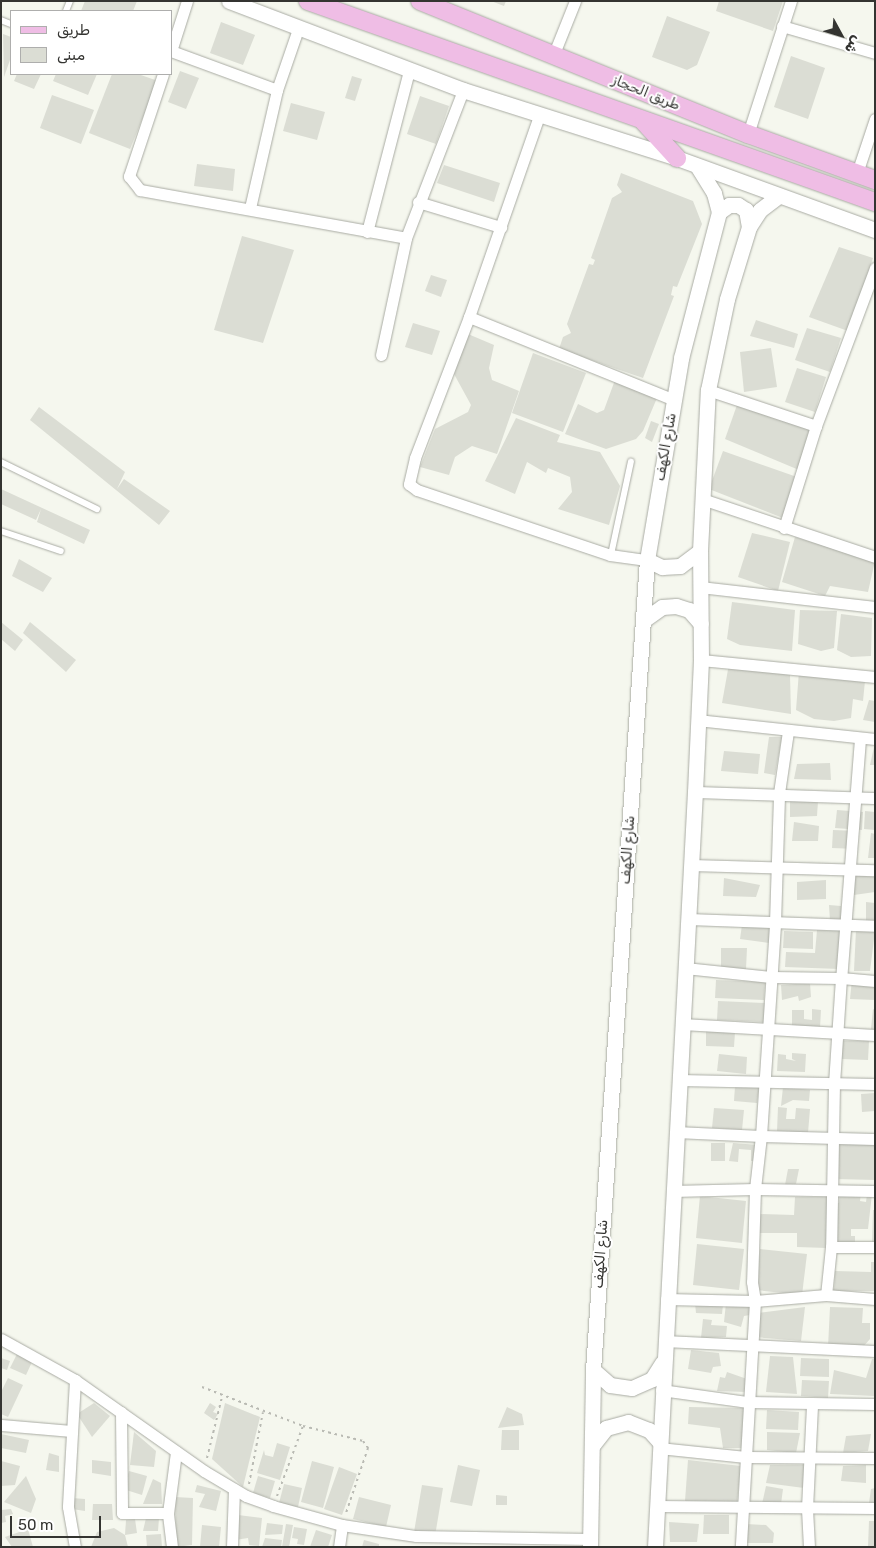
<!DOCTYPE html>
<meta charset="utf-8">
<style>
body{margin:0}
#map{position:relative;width:876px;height:1548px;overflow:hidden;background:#f5f7ee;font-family:Rubik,"Noto Naskh Arabic",sans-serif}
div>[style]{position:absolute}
.building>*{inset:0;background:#dbddd4}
.path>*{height:2px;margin-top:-1px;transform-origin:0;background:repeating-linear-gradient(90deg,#b9bab3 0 2.5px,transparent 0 6.5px)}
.roads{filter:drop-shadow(0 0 1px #a9aba3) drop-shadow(0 0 1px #a9aba3)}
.service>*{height:5.5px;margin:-2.75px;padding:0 2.75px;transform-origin:2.75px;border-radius:2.75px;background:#fff}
.minor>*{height:11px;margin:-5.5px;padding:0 5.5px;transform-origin:5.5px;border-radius:5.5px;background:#fff}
.secondary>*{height:15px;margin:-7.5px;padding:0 7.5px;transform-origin:7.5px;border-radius:7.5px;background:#fff}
.primary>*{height:18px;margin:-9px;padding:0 9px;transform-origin:9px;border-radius:9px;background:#efbde5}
span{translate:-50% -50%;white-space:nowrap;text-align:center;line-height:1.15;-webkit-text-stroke:4px #fff;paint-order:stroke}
.street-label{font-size:14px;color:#343431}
.frame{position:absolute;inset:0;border:2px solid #343431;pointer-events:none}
.legend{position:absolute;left:10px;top:10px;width:162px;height:65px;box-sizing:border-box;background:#fff;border:1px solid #aeaead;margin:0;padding:6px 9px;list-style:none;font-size:15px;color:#343431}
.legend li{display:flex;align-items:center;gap:10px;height:25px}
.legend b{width:25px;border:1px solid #aeaead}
.north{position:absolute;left:816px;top:10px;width:50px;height:50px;-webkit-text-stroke:4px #fff;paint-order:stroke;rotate:129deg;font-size:14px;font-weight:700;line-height:20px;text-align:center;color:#343431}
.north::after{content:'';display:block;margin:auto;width:18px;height:22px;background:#343431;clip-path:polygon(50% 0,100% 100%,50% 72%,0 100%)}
.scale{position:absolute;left:10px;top:1516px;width:91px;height:22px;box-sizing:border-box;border:2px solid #343431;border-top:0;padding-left:6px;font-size:15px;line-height:18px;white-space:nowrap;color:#343431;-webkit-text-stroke:4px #fff;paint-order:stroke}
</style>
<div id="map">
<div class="building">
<div style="clip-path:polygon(85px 1px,137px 1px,133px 11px,81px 11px)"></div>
<div style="clip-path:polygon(491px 1px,506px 1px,504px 6px)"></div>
<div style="clip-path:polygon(719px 1px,783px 1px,773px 31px,716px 11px)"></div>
<div style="clip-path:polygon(667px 16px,710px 32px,697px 65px,687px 70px,652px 57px)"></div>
<div style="clip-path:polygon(221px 22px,255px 35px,243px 65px,210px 53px)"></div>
<div style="clip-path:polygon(3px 34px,11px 37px,11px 57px,4px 77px)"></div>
<div style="clip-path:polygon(791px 56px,825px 68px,808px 119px,774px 107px)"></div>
<div style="clip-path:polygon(180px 71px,199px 78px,186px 109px,168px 102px)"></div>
<div style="clip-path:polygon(17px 74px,41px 74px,34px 89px,14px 81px)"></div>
<div style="clip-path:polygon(56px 74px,97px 74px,88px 95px,53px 81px)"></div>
<div style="clip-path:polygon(112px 74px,138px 74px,158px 81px,130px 149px,89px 133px)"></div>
<div style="clip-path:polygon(352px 76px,362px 79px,355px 101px,345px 98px)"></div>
<div style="clip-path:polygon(52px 95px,94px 110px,81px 144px,40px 128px)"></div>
<div style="clip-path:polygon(420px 96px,449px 106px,436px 144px,407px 134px)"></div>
<div style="clip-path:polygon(291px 103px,325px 112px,317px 140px,283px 131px)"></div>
<div style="clip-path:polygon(197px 164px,235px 169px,233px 191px,194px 186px)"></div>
<div style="clip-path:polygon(444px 165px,500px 183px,494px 202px,437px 183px)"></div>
<div style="clip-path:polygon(621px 173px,693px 201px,702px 224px,677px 287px,673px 286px,671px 295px,674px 296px,643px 378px,559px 349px,563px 337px,571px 333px,567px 324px,589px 264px,593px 265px,595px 260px,591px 258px,612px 198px,622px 192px,617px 185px)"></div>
<div style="clip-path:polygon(242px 236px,294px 250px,263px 343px,214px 330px)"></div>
<div style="clip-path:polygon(839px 247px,873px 258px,848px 331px,809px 317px)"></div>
<div style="clip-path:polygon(431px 275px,447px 280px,441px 297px,425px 291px)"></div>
<div style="clip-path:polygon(756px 320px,798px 334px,794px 348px,750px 336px)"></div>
<div style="clip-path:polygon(413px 323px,440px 331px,432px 355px,405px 347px)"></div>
<div style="clip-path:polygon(807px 328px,841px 338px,830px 372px,795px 360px)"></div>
<div style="clip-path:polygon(468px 334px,494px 345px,489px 368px,492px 380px,519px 391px,497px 454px,472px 446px,455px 457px,449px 475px,420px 467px,435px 429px,468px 412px,471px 405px,454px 374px)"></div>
<div style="clip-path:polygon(771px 348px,777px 387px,744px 392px,740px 352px)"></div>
<div style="clip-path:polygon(533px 353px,586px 373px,563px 432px,512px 413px)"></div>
<div style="clip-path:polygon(797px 368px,826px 377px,815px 412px,785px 402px)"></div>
<div style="clip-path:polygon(615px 380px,657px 398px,643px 431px,636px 439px,606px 449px,565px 434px,578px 404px,597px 413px,604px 410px)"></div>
<div style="clip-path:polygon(737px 405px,812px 428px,799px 470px,725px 439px)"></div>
<div style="clip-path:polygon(39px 407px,125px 472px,117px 489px,124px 479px,170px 511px,159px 525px,30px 420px)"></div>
<div style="clip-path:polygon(516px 418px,560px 435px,557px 442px,600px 452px,620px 486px,609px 525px,558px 509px,572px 492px,570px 477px,548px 468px,546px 473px,527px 462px,515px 494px,485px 481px)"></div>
<div style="clip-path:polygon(651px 421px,659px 424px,652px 442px,645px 438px)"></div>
<div style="clip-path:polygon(723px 451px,797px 477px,783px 518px,709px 489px)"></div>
<div style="clip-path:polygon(1px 489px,90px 530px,84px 544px,37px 522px,41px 509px,36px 520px,1px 504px)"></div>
<div style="clip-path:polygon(752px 533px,790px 542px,778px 591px,738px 577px)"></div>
<div style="clip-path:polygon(795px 537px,875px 561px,868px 592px,830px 586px,825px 596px,782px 582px)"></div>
<div style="clip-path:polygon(19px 559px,52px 578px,43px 592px,12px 576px)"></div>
<div style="clip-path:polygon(732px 602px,795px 610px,792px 651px,740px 645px,727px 639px)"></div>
<div style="clip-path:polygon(800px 610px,837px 611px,834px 648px,821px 651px,798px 644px)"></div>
<div style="clip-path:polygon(841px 614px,872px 618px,871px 656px,851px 657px,837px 650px)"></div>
<div style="clip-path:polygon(1px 622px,23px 640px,15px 651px,1px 639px)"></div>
<div style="clip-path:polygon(30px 622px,76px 660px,66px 672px,23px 633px)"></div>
<div style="clip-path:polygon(729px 664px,790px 675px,791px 714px,722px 703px)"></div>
<div style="clip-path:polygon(799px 671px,865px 681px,863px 701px,853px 699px,851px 718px,834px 721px,814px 719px,796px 710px)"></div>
<div style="clip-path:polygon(869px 700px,875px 701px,875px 722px,863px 720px)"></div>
<div style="clip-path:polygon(769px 737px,782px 737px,775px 775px,764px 773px)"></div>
<div style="clip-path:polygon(874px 747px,875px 765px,870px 765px)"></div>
<div style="clip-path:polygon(724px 751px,760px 754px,758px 774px,721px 771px)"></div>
<div style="clip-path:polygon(830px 763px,831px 780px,794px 779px,797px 764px)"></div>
<div style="clip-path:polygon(790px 801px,818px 801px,817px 816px,790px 817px)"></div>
<div style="clip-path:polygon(837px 810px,863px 812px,862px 830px,835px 828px)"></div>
<div style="clip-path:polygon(865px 811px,875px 812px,875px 830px,864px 829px)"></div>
<div style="clip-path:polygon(794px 822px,819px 826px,818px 841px,792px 841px)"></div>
<div style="clip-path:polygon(833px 830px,858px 831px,858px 849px,832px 848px)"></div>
<div style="clip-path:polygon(871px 833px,875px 834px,875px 858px,868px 858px)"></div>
<div style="clip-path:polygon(853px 875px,875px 877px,875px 892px,854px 895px)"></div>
<div style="clip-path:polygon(724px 878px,760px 885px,756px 897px,723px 896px)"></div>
<div style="clip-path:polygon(826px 880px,826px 899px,797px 900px,797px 882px)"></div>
<div style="clip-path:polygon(866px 902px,875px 903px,875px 925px,866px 925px)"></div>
<div style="clip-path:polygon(829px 905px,841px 906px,842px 920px,830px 921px)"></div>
<div style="clip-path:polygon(742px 925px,770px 928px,769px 943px,740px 939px)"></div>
<div style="clip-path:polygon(817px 930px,841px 931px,839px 969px,785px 967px,786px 952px,815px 953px)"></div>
<div style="clip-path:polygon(856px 930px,875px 931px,870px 971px,854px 971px)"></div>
<div style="clip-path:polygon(784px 931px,813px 932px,813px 949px,783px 948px)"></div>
<div style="clip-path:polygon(721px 948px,747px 948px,746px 969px,721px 968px)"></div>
<div style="clip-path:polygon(852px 979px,875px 981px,875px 1000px,850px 999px)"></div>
<div style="clip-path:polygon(716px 980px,765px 982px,764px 1000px,715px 998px)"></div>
<div style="clip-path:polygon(810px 983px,811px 997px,799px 1001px,798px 996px,782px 1000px,781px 985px)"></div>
<div style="clip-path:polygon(718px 1001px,765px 1003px,764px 1022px,717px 1020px)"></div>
<div style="clip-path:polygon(812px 1009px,821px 1010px,820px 1028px,792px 1028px,792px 1010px,804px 1010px,804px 1019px,812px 1020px)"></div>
<div style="clip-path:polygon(873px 1009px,875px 1010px,875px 1030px,871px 1029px)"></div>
<div style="clip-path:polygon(706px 1031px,735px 1032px,734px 1047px,706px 1046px)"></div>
<div style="clip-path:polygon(842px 1041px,869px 1041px,868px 1060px,842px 1059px)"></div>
<div style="clip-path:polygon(792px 1053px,806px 1054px,805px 1072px,777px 1071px,778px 1054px,786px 1055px,786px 1059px,796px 1061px,792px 1059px)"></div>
<div style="clip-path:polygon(719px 1054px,747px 1057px,746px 1074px,717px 1071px)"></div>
<div style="clip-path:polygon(735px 1086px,759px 1088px,757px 1103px,734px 1101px)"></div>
<div style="clip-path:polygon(783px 1087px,810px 1090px,809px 1101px,793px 1100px,781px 1106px)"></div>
<div style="clip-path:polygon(875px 1093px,875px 1111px,862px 1112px,861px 1094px)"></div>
<div style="clip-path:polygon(778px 1107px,787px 1108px,786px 1119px,795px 1119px,796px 1108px,810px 1109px,808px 1133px,777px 1131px)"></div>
<div style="clip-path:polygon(714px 1108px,744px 1110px,742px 1130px,712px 1128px)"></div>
<div style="clip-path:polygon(837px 1140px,875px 1142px,875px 1180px,836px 1179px)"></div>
<div style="clip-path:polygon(711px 1143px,725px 1143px,725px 1161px,711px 1161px)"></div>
<div style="clip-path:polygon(733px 1143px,758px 1145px,757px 1161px,751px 1161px,751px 1150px,739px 1149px,738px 1162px,729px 1161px)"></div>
<div style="clip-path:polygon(788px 1169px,799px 1169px,796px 1184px,785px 1185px)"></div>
<div style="clip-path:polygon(840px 1192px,861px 1192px,860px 1201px,866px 1202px,867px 1194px,872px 1194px,868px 1229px,851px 1229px,851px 1236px,855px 1236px,855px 1245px,837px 1244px,834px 1202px,839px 1203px)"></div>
<div style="clip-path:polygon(700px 1196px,746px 1201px,742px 1243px,696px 1238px)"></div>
<div style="clip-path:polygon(795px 1197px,828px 1197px,827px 1248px,797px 1247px,797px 1233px,759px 1233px,759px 1214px,794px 1215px)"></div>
<div style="clip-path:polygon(873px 1210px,875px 1210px,875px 1244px,872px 1244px)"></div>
<div style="clip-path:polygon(697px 1244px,744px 1249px,739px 1290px,693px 1285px)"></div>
<div style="clip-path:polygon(760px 1249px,807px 1254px,802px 1295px,756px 1290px)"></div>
<div style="clip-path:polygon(871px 1262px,875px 1262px,875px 1291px,834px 1291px,835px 1271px,871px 1272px)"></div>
<div style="clip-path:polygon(695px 1303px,723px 1304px,722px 1314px,696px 1313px)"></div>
<div style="clip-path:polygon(726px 1303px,751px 1304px,750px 1315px,744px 1316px,741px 1327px,724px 1322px)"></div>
<div style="clip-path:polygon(805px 1307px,801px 1341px,754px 1337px,757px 1313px)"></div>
<div style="clip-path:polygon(830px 1307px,863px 1308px,862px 1323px,870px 1323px,870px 1339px,862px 1348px,828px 1347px)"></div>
<div style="clip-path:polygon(703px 1319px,712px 1320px,711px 1325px,727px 1326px,726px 1337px,701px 1338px)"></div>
<div style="clip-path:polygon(691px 1350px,719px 1353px,721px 1366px,713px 1367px,711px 1373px,688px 1369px)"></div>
<div style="clip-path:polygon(17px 1354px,32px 1362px,26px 1375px,10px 1368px)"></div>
<div style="clip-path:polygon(770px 1356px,793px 1357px,797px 1394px,766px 1392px)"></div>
<div style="clip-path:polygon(1px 1358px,10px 1361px,7px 1370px,1px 1368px)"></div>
<div style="clip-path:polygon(801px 1358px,829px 1359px,829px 1377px,800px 1376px)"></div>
<div style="clip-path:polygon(872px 1359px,875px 1359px,875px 1396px,830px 1394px,834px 1370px,866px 1378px)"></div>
<div style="clip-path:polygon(727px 1372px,747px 1379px,746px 1392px,717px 1391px,720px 1377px,725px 1378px)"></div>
<div style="clip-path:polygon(8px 1378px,23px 1385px,8px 1417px,1px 1414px,1px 1392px)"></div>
<div style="clip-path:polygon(802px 1380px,829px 1381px,828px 1398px,801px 1396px)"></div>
<div style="clip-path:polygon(94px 1403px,110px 1416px,92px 1437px,77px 1414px)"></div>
<div style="clip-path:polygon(210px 1403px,216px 1407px,213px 1412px,218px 1414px,214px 1420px,204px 1413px)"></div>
<div style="clip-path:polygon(225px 1403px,260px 1417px,243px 1487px,212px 1459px)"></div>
<div style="clip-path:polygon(507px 1407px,522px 1414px,524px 1425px,498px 1428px)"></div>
<div style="clip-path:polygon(689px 1407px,745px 1408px,742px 1448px,723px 1448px,720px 1428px,688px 1424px)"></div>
<div style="clip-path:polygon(767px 1410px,799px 1412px,798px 1430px,766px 1429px)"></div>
<div style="clip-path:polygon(502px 1430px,519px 1430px,519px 1450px,501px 1450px)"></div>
<div style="clip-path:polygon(134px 1432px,156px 1451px,154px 1467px,130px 1465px)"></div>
<div style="clip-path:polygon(767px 1432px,800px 1433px,796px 1453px,767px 1450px)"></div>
<div style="clip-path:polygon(1px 1434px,29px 1440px,26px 1453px,1px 1448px)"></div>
<div style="clip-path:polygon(871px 1434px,868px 1451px,843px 1453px,846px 1436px)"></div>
<div style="clip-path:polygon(277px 1443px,290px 1447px,280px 1480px,257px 1473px,264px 1450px,265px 1455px,273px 1457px)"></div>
<div style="clip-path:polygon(49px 1453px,59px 1456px,59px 1472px,46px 1470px)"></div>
<div style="clip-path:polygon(92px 1460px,111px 1462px,111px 1476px,92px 1473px)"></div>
<div style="clip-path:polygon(688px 1460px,741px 1466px,737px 1502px,685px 1501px)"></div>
<div style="clip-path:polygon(1px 1461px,20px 1466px,15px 1485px,1px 1486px)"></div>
<div style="clip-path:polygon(312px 1461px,334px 1467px,323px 1508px,301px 1502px)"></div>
<div style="clip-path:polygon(458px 1465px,480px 1470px,472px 1506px,450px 1502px)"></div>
<div style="clip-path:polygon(770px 1465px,804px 1465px,804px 1488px,766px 1483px)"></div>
<div style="clip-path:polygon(866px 1465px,866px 1483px,841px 1481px,843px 1466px)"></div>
<div style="clip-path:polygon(339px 1467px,357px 1474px,342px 1515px,324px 1509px)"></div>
<div style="clip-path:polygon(129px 1471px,147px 1476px,142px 1495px,123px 1489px)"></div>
<div style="clip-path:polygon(26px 1476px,36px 1499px,31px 1513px,4px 1502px)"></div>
<div style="clip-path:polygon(258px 1476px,275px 1481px,270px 1498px,253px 1493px)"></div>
<div style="clip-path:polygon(153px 1479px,161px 1483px,162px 1504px,143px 1504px)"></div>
<div style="clip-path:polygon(284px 1484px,302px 1488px,298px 1507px,279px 1503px)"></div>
<div style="clip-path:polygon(197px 1485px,221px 1491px,216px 1511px,199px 1507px,205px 1494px,195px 1492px)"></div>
<div style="clip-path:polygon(422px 1485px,443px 1488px,435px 1536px,414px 1532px)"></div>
<div style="clip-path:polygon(766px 1486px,783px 1489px,781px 1504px,762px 1504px)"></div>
<div style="clip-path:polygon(875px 1488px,875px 1504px,869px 1503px,871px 1489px)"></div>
<div style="clip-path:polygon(496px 1495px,507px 1496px,507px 1505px,496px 1505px)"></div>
<div style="clip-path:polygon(175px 1497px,193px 1498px,192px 1545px,176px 1547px)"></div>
<div style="clip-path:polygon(359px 1497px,391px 1505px,386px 1527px,353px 1519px)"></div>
<div style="clip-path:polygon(72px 1498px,85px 1499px,85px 1511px,72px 1509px)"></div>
<div style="clip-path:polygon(93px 1504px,112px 1504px,113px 1520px,92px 1520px)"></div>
<div style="clip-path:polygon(11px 1509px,13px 1514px,5px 1516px,6px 1522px,1px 1523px,1px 1510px)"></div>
<div style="clip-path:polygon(238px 1515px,262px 1518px,259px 1546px,249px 1545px,248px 1538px,235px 1540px)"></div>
<div style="clip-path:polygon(704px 1515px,729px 1515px,729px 1534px,703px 1534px)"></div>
<div style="clip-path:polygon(146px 1518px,159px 1518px,158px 1531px,143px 1531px)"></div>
<div style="clip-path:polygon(135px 1519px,137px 1533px,125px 1535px,126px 1520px)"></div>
<div style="clip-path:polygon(869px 1521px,875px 1521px,875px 1547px,868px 1547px)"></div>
<div style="clip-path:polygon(669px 1522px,699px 1524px,697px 1542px,670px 1542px)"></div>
<div style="clip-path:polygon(267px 1523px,283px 1525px,282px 1534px,265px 1535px)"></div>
<div style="clip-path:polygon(286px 1524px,293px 1525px,289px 1547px,282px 1547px)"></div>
<div style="clip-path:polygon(746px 1524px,766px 1525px,774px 1533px,773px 1543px,744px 1543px)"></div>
<div style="clip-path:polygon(202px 1525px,221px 1527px,219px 1547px,200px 1547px)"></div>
<div style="clip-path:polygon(294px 1527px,307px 1529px,304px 1545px,297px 1544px,298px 1539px,292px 1538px)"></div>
<div style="clip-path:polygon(114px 1528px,125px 1535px,128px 1547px,91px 1547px,97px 1532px)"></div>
<div style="clip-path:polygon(28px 1529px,33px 1547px,12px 1547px,5px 1537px)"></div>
<div style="clip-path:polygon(316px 1530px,332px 1535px,328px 1547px,310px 1547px)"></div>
<div style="clip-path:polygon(161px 1534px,162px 1547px,147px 1547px,146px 1535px)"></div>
<div style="clip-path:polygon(265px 1538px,282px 1540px,281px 1547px,262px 1547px)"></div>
<div style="clip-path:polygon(364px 1540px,379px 1544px,379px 1547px,362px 1547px)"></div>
</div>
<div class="path">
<div style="left:202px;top:1387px;width:108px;rotate:21.1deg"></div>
<div style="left:303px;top:1426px;width:62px;rotate:14deg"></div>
<div style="left:363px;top:1441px;width:9px;rotate:54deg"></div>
<div style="left:368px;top:1448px;width:69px;rotate:108.7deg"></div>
<div style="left:207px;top:1458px;width:63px;rotate:-76.2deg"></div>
<div style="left:249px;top:1484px;width:73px;rotate:-79deg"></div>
<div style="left:277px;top:1496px;width:75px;rotate:-69.6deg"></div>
</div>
<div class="roads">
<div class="service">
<div style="left:66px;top:11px;width:11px;rotate:-68deg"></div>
<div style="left:1px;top:20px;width:11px;rotate:22deg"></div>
<div style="left:1px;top:462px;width:107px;rotate:26.1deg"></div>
<div style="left:1px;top:531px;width:63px;rotate:18.4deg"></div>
<div style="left:611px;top:555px;width:95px;rotate:-77.9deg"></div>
</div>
<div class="minor">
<div style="left:782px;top:26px;width:97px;rotate:16.2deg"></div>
<div style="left:171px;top:51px;width:113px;rotate:20.2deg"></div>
<div style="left:171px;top:51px;width:52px;rotate:-72.3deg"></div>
<div style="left:553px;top:56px;width:59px;rotate:-68.2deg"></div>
<div style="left:163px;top:74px;width:108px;rotate:108.4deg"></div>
<div style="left:129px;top:176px;width:18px;rotate:52deg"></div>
<div style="left:140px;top:190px;width:270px;rotate:10.2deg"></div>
<div style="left:540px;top:113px;width:216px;rotate:109.2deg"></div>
<div style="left:469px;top:317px;width:151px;rotate:111deg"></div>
<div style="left:415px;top:458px;width:27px;rotate:103deg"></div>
<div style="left:409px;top:484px;width:10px;rotate:37deg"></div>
<div style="left:417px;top:490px;width:204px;rotate:18.6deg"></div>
<div style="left:610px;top:555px;width:37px;rotate:8deg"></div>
<div style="left:748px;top:134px;width:140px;rotate:-72.1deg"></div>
<div style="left:857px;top:173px;width:57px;rotate:-71.6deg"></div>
<div style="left:418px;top:202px;width:87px;rotate:16.8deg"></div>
<div style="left:250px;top:208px;width:121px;rotate:-77.1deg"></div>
<div style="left:277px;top:90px;width:65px;rotate:-71deg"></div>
<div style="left:367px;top:232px;width:166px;rotate:-75.4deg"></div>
<div style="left:469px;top:317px;width:221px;rotate:22deg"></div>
<div style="left:381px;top:355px;width:120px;rotate:-77.9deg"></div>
<div style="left:406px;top:238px;width:159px;rotate:-68.9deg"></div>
<div style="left:708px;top:390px;width:114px;rotate:18.4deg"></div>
<div style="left:702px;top:499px;width:182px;rotate:18.5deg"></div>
<div style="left:784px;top:528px;width:107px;rotate:-72.6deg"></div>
<div style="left:816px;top:426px;width:169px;rotate:-69.5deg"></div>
<div style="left:700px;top:587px;width:176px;rotate:6.5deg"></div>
<div style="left:701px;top:660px;width:175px;rotate:5.6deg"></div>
<div style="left:697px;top:720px;width:179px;rotate:6.1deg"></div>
<div style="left:860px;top:739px;width:240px;rotate:94.5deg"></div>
<div style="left:841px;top:978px;width:34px;rotate:5deg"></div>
<div style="left:695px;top:792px;width:180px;rotate:1.9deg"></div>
<div style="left:691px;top:865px;width:184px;rotate:1.6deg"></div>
<div style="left:688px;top:919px;width:187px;rotate:2.1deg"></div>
<div style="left:685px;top:968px;width:86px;rotate:6deg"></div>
<div style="left:771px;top:977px;width:70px;rotate:0.8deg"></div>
<div style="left:841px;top:978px;width:105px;rotate:93.8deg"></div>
<div style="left:834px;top:1083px;width:164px;rotate:91deg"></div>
<div style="left:831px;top:1247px;width:48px;rotate:95.9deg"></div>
<div style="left:682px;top:1024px;width:193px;rotate:3.3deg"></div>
<div style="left:679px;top:1080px;width:196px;rotate:1.2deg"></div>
<div style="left:676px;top:1132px;width:85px;rotate:2.7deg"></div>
<div style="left:761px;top:1136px;width:213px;rotate:-86.2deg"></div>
<div style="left:775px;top:923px;width:130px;rotate:-88.2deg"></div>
<div style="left:779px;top:793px;width:63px;rotate:-81.7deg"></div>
<div style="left:875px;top:1139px;width:114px;rotate:-178.5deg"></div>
<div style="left:761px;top:1136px;width:53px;rotate:96.5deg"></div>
<div style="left:755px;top:1189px;width:120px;rotate:1deg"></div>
<div style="left:672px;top:1191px;width:83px;rotate:-1.4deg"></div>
<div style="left:755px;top:1189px;width:93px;rotate:91.8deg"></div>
<div style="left:752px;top:1282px;width:19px;rotate:81deg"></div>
<div style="left:755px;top:1301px;width:246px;rotate:93.3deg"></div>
<div style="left:831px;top:1247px;width:44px"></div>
<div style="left:666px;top:1299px;width:89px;rotate:1.3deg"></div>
<div style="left:755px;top:1301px;width:71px;rotate:-4.8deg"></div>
<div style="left:826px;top:1295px;width:49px;rotate:4.7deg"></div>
<div style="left:1px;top:1339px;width:85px;rotate:29deg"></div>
<div style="left:75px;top:1380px;width:158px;rotate:35.2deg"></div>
<div style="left:204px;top:1471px;width:49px;rotate:30.8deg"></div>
<div style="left:246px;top:1496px;width:29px;rotate:20deg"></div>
<div style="left:273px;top:1506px;width:72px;rotate:15.4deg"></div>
<div style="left:342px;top:1525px;width:75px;rotate:8.5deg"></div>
<div style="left:416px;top:1536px;width:174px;rotate:1deg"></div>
<div style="left:664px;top:1341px;width:211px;rotate:2.7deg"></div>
<div style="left:75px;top:1380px;width:127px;rotate:93.2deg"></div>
<div style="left:68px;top:1507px;width:41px;rotate:80.1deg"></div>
<div style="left:661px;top:1390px;width:88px;rotate:7.9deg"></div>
<div style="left:748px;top:1402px;width:127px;rotate:0.9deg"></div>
<div style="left:121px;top:1412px;width:101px;rotate:89.4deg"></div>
<div style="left:122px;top:1513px;width:46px"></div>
<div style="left:1px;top:1425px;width:71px;rotate:4.8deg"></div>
<div style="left:659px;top:1448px;width:87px;rotate:5.9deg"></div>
<div style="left:746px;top:1457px;width:129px;rotate:0.4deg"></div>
<div style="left:657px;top:1506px;width:218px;rotate:0.5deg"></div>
<div style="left:172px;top:1547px;width:34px;rotate:-97deg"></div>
<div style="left:168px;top:1513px;width:62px;rotate:-82.5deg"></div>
<div style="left:232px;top:1547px;width:58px;rotate:-88deg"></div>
<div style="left:339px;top:1547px;width:22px;rotate:-82deg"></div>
<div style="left:809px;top:1547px;width:39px;rotate:-93deg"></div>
<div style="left:807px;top:1508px;width:104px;rotate:-87.2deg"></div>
</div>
<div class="secondary">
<div style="left:229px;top:1px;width:250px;rotate:20.8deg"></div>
<div style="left:463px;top:90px;width:225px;rotate:17.6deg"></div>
<div style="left:677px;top:158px;width:211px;rotate:20deg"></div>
<div style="left:719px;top:212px;width:12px;rotate:-35deg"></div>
<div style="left:729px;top:205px;width:9px"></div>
<div style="left:738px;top:205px;width:9px;rotate:32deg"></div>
<div style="left:746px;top:210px;width:17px;rotate:80deg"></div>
<div style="left:647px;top:560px;width:17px;rotate:25deg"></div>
<div style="left:662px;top:567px;width:18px;rotate:-3deg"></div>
<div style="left:680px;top:566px;width:25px;rotate:-37deg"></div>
<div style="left:645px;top:619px;width:21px;rotate:-35deg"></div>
<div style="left:662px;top:607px;width:14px;rotate:-4deg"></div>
<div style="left:676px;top:606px;width:14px;rotate:17deg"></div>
<div style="left:689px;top:610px;width:18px;rotate:49deg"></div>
<div style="left:593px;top:1370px;width:23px;rotate:41deg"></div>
<div style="left:610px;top:1385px;width:22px;rotate:8deg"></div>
<div style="left:632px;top:1388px;width:22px;rotate:-24deg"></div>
<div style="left:652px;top:1379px;width:19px;rotate:-58deg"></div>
<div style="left:592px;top:1446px;width:23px;rotate:-52deg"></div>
<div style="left:606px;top:1428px;width:23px;rotate:-15deg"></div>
<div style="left:628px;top:1422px;width:22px;rotate:21deg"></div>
<div style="left:649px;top:1430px;width:15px;rotate:48deg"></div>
<div style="left:590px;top:1547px;width:177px;rotate:-89deg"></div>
<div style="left:593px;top:1370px;width:812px;rotate:-86.19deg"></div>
<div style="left:647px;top:560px;width:205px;rotate:-80.4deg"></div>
<div style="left:681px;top:358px;width:151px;rotate:-75.4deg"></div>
<div style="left:719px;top:212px;width:20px;rotate:-105deg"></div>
<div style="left:714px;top:193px;width:32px;rotate:-122deg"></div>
<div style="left:655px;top:1547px;width:756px;rotate:-86.97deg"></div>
<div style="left:695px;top:792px;width:132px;rotate:-87.4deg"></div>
<div style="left:701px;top:660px;width:109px;rotate:-90.5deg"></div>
<div style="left:700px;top:551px;width:161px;rotate:-87.2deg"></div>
<div style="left:708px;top:390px;width:93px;rotate:-78.2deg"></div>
<div style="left:727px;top:299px;width:75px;rotate:-73deg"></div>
<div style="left:749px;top:227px;width:20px;rotate:-57deg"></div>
<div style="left:760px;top:210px;width:21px;rotate:-37deg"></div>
</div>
<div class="primary">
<div style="left:308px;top:1px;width:602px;rotate:19.52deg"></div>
<div style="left:420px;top:1px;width:354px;rotate:22.1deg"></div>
<div style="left:748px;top:134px;width:135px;rotate:19.9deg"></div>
<div style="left:644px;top:122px;width:49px;rotate:47.5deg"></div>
</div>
</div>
<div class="street-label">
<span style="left:646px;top:93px;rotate:22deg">طريق الحجاز</span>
<span style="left:666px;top:447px;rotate:-80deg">شارع الكهف</span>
<span style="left:628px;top:850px;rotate:-86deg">شارع الكهف</span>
<span style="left:601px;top:1254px;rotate:-86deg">شارع الكهف</span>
</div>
<div class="frame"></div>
<ul class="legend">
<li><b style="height:6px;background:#efbde5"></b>طريق</li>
<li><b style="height:14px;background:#dbddd4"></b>مبنى</li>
</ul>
<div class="north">ش</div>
<div class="scale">50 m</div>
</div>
